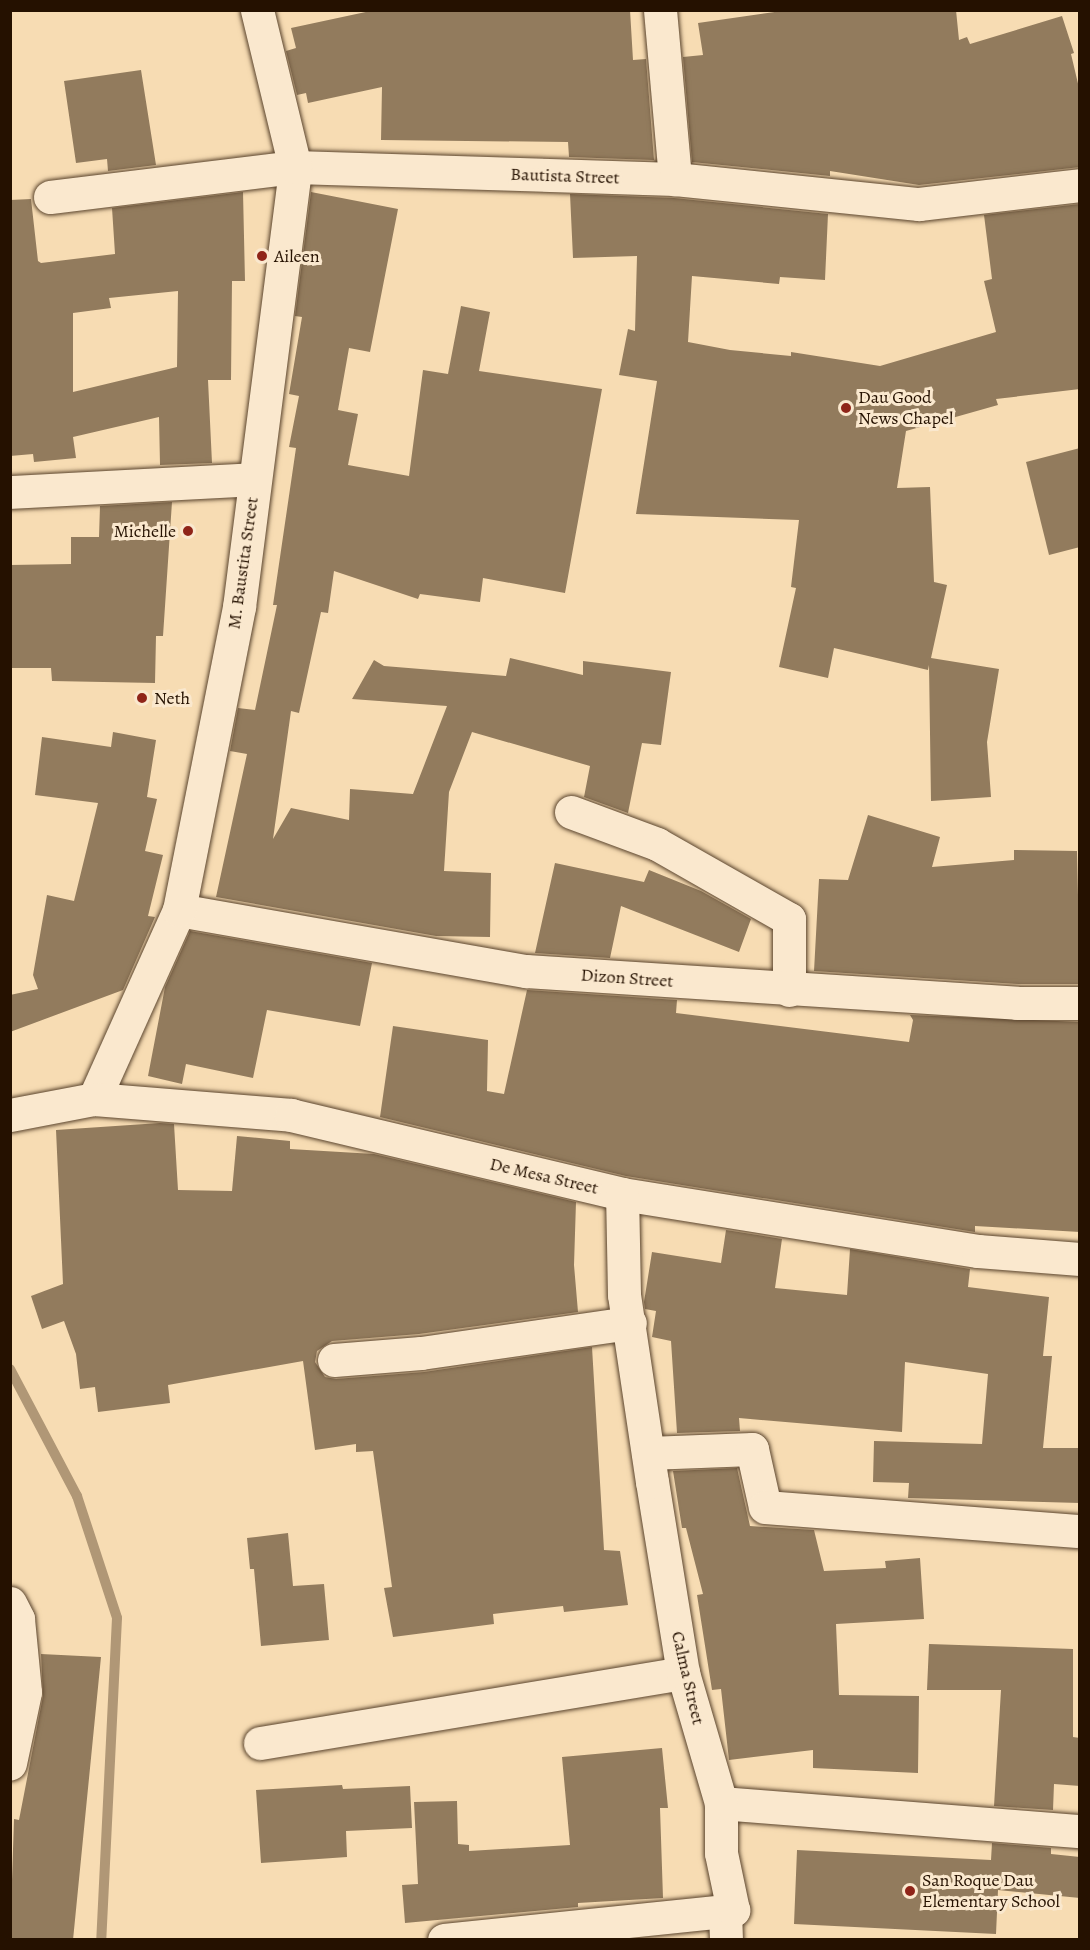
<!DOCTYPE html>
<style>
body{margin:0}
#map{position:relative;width:1090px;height:1950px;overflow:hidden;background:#f7dcb3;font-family:Alegreya,serif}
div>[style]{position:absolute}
.stream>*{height:10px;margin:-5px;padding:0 5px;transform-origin:5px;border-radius:5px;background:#b09776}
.building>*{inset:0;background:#927b5d}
.roads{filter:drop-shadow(0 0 2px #5a442d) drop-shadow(0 0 2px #5a442d)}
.minor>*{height:33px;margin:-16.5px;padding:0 16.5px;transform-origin:16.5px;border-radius:16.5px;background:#fae8ce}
.dots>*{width:16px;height:16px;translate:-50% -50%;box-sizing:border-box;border:3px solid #fae8ce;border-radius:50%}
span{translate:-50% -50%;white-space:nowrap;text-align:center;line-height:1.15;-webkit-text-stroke:6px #fae8ce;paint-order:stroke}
.street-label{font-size:18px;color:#251100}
.poi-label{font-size:18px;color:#251100}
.left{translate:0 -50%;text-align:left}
.right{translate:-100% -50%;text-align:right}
.frame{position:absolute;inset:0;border:12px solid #251100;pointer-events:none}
</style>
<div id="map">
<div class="stream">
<div style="left:10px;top:1369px;width:144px;rotate:62.2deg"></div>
<div style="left:77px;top:1496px;width:128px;rotate:71.8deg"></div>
<div style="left:117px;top:1618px;width:322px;rotate:92.8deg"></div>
</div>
<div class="building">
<div style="clip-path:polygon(375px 10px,630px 10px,633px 60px,646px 59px,654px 160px,569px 157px,568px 142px,381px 140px,382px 87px,308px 103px,306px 93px,297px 95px,286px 51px,296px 48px,291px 28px)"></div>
<div style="clip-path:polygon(789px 10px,956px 10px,959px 40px,967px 37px,970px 44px,1062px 16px,1074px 53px,1071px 54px,1080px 92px,1080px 167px,919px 185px,830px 171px,830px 176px,692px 162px,683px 57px,703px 55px,698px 23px)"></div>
<div style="clip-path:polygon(141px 70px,156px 165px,108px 171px,107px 159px,76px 163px,64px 81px)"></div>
<div style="clip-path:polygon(evenodd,243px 192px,245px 281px,232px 281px,231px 380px,208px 380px,212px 463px,160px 465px,159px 417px,73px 437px,76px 458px,34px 462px,33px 454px,10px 456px,10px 200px,31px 199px,38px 261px,41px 263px,115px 254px,112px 208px,243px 192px,178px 291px,177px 367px,73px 392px,73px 313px,111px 308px,109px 298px,178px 291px)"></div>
<div style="clip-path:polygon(311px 192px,398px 209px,370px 352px,349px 348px,338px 410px,358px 414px,348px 465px,409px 476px,423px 370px,448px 374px,461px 306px,490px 312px,479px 371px,602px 389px,565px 593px,483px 578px,480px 602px,420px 594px,418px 599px,334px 571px,328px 613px,321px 612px,299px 713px,291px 711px,273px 839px,291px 808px,349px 820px,350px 789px,413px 794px,447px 706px,352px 699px,374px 660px,384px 666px,506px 676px,510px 658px,583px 675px,583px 661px,671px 672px,661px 745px,642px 743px,628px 813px,584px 797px,590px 766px,472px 732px,449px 792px,444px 871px,491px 873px,490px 937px,436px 936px,216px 897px,247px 754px,230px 751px,238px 708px,255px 710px,277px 605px,273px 605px,296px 448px,289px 447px,299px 396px,289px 394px,302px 317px,295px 316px)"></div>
<div style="clip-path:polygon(570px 194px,674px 198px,828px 214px,825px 280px,780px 277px,779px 284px,692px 276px,688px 342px,730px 350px,791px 356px,791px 352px,880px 366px,996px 332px,984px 281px,992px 279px,984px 215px,1080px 204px,1080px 389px,996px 399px,998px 405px,906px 431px,897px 488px,930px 487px,934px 582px,947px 585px,931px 658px,999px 669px,987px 742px,991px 797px,931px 801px,929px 665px,928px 670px,834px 648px,828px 678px,779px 667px,796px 588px,791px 587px,799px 520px,636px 514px,657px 381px,619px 375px,628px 329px,635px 331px,637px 256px,573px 258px)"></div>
<div style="clip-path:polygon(1080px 448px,1080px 547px,1049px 555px,1026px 462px)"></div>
<div style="clip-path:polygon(172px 502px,163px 636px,156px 636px,155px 683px,52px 681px,51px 668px,10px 668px,10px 565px,71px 564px,71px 537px,99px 537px,100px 506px)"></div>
<div style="clip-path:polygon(113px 732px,156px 740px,147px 797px,157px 799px,145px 851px,163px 855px,148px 916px,155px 917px,123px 990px,10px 1032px,10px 995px,38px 989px,33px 975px,47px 895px,74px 901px,98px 803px,35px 795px,42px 737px,111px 747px)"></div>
<div style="clip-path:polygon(868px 815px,940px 837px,932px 867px,1014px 860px,1014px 850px,1077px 851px,1080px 984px,1018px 984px,814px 971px,819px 879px,848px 880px)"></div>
<div style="clip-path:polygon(555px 863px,644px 882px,649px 870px,701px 891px,751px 919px,739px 952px,621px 906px,610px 958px,535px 953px)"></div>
<div style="clip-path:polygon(190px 931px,372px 963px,360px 1026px,267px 1010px,253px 1078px,186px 1064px,182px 1084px,148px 1076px,165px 987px)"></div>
<div style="clip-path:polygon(527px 990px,677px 1000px,676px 1013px,909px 1042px,913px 1020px,910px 1015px,1080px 1022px,1080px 1232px,975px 1226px,975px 1232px,626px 1176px,380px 1117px,393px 1026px,488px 1040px,487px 1091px,504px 1094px)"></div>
<div style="clip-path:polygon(160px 1123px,174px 1124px,178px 1190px,232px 1191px,237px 1136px,290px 1141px,290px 1149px,374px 1154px,576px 1202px,574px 1265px,578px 1312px,419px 1334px,332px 1341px,317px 1351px,315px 1362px,325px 1377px,336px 1379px,424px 1372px,592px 1347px,604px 1550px,620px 1551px,628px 1605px,564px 1612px,563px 1606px,493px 1614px,494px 1624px,393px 1637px,384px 1588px,392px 1587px,373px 1451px,356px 1452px,356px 1444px,315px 1450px,303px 1361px,168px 1385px,170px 1403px,98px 1412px,95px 1387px,80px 1389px,76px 1354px,64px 1321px,42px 1329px,31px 1296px,63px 1284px,56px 1130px)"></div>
<div style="clip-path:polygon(726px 1230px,782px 1239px,775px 1288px,847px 1295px,850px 1249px,970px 1269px,968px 1287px,1049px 1297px,1043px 1356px,1052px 1356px,1043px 1448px,1080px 1448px,1080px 1503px,908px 1498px,909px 1483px,873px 1482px,874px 1441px,982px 1444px,988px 1374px,905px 1362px,902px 1432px,739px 1418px,740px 1431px,677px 1433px,671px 1341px,652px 1337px,656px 1311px,645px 1309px,644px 1302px,652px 1252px,721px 1263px)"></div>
<div style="clip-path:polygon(737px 1468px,750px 1526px,814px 1530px,824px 1571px,886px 1568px,885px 1561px,920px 1558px,924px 1619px,836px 1624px,839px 1695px,919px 1696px,918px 1773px,813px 1768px,813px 1750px,729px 1760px,721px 1689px,712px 1690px,697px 1595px,703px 1594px,686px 1528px,682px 1528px,673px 1471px)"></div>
<div style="clip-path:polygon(288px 1533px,293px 1586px,324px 1584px,329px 1640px,261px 1646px,254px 1569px,250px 1569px,247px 1538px)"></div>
<div style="clip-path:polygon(929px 1644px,1073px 1649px,1073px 1737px,1080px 1738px,1080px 1786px,1054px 1784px,1053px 1810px,994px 1806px,1001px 1690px,927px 1690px)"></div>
<div style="clip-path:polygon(41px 1654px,101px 1657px,73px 1940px,10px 1940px,14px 1819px,19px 1820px,43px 1696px)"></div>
<div style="clip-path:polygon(662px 1748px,668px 1808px,660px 1808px,663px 1898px,578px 1903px,578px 1907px,405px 1923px,402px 1885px,418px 1884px,414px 1802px,457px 1801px,458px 1844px,469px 1845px,469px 1851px,570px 1845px,562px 1757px)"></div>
<div style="clip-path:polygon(342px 1785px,343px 1789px,410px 1786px,412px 1828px,346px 1831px,347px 1857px,261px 1863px,256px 1790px)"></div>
<div style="clip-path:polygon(992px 1843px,1051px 1848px,1051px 1854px,1080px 1857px,1080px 1898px,998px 1890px,996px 1934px,794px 1924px,797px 1850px,991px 1860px)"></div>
</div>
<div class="roads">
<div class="minor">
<div style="left:660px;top:10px;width:170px;rotate:84.9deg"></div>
<div style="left:50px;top:197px;width:247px;rotate:-7deg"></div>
<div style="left:295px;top:167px;width:380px;rotate:1.8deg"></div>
<div style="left:675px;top:179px;width:245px;rotate:5.9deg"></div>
<div style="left:919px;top:204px;width:162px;rotate:-6.7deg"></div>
<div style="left:10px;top:492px;width:245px;rotate:-3deg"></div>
<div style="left:571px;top:812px;width:92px;rotate:20.4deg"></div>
<div style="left:657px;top:844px;width:152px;rotate:29.6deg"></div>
<div style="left:789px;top:919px;width:71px;rotate:90deg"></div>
<div style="left:179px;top:910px;width:352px;rotate:10deg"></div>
<div style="left:526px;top:971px;width:492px;rotate:3.7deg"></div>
<div style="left:1017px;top:1003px;width:63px"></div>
<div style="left:94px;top:1099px;width:207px;rotate:-65.8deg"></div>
<div style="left:179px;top:910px;width:309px;rotate:-78.8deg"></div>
<div style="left:239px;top:607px;width:444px;rotate:-82.7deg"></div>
<div style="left:295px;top:167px;width:162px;rotate:-103.6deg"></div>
<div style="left:10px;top:1115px;width:86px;rotate:-10.8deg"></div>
<div style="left:94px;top:1099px;width:198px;rotate:4.6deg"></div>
<div style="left:291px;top:1115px;width:340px;rotate:13.4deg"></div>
<div style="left:622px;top:1194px;width:361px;rotate:9.1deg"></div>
<div style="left:978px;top:1251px;width:102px;rotate:4.5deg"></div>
<div style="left:334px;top:1360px;width:87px;rotate:-4.6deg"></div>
<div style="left:421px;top:1353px;width:211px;rotate:-8.2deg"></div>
<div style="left:648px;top:1453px;width:104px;rotate:-2.2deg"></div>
<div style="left:752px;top:1449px;width:59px;rotate:77.4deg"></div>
<div style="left:765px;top:1507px;width:313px;rotate:4.4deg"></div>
<div style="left:10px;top:1603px;width:18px;rotate:63deg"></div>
<div style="left:18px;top:1619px;width:73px;rotate:84.5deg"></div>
<div style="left:25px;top:1692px;width:73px;rotate:101.9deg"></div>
<div style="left:260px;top:1743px;width:429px;rotate:-9.4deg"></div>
<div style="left:721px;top:1803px;width:360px;rotate:4.5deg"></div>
<div style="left:725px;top:1911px;width:29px;rotate:88deg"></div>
<div style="left:444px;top:1940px;width:291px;rotate:-5.9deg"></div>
<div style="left:733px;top:1910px;width:58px;rotate:-101.9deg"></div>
<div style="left:721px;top:1853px;width:50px;rotate:-90deg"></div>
<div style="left:721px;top:1803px;width:135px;rotate:-106.3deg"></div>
<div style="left:683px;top:1673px;width:193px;rotate:-99.2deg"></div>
<div style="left:652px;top:1482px;width:189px;rotate:-98.5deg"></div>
<div style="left:624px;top:1295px;width:101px;rotate:-91.1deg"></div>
</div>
</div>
<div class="dots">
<div style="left:262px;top:256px;background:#8f2418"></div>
<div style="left:846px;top:408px;background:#8f2418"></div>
<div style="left:188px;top:531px;background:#8f2418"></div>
<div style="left:142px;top:698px;background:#8f2418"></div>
<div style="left:910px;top:1891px;background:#8f2418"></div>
</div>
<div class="street-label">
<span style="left:565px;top:176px;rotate:2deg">Bautista Street</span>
<span style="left:243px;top:563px;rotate:-82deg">M. Baustita Street</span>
<span style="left:627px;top:978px;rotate:4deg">Dizon Street</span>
<span style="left:544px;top:1176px;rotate:13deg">De Mesa Street</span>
<span style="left:688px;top:1678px;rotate:77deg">Calma Street</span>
</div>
<div class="poi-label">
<span class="left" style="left:274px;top:256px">Aileen</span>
<span class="left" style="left:858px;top:408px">Dau Good<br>News Chapel</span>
<span class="right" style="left:176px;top:531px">Michelle</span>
<span class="left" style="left:154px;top:698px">Neth</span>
<span class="left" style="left:922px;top:1891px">San Roque Dau<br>Elementary School</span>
</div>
<div class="frame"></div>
</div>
